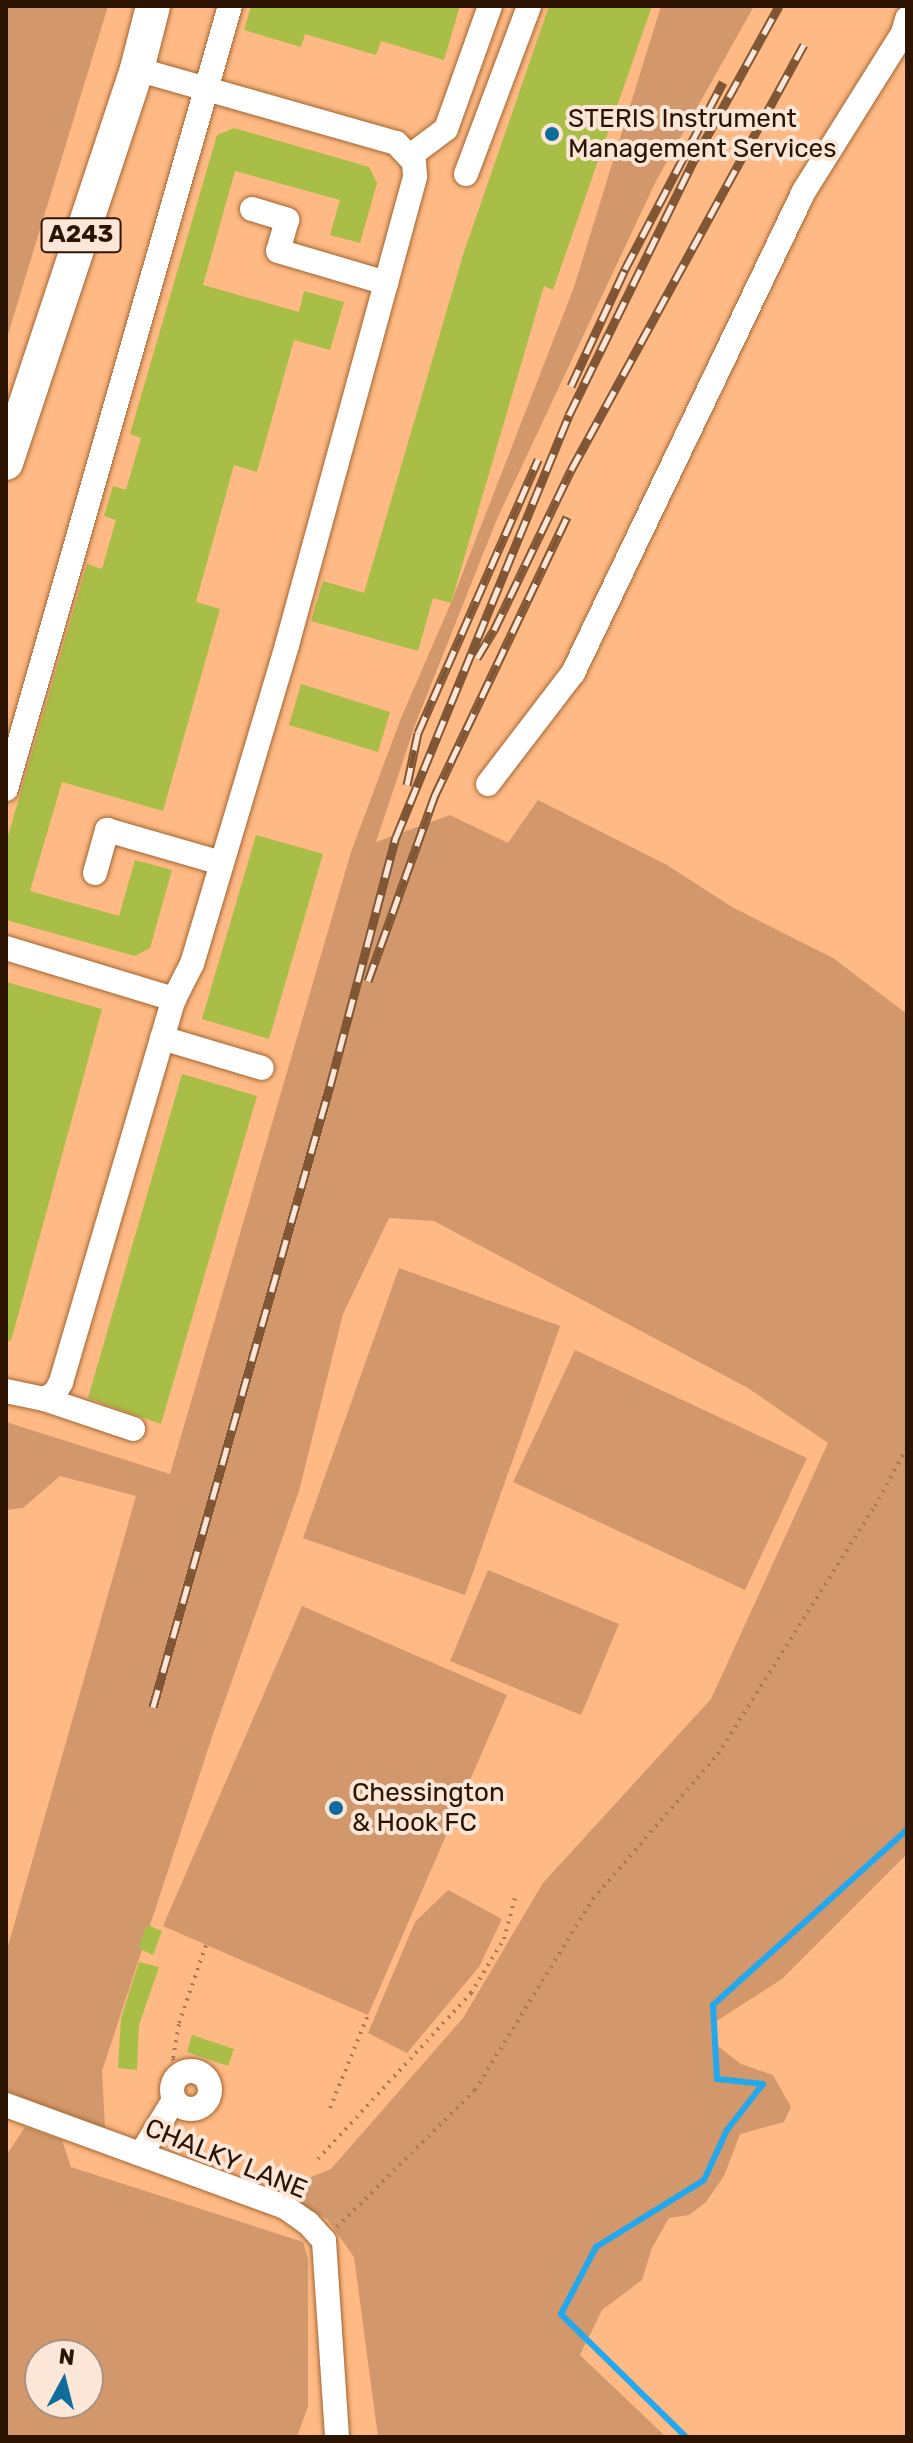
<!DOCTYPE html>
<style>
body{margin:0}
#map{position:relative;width:913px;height:2443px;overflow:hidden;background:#feb984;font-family:Rubik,sans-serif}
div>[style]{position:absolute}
.green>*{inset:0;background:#d2986b}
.stream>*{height:6px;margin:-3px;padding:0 3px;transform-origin:3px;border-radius:3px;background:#23a8ed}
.building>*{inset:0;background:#a9be46}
.path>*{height:4px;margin-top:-2px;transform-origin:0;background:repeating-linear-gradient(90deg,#aa774f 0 2px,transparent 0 8px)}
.roads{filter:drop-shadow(0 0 2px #a36531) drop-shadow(0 0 2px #a36531)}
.minor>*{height:24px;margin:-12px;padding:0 12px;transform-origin:12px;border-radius:12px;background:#fff}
.minor>.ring{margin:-12px;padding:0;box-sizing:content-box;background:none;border:24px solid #fff;border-radius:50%}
.highway>*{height:34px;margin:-17px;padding:0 17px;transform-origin:17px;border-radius:17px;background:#fff}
.rail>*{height:9px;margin-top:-4.5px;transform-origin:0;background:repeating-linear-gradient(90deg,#fce6d7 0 18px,#815635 0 36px);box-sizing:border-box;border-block:2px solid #815635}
.dots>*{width:22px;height:22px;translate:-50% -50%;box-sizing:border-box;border:4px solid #fce6d7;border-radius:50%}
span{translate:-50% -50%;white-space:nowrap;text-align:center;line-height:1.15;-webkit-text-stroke:8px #fce6d7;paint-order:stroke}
.shield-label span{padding:2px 6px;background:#fce6d7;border:2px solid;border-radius:6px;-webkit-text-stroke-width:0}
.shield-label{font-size:24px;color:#2d1400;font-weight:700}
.poi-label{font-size:26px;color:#2d1400}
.left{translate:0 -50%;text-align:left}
.street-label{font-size:26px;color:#2d1400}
.frame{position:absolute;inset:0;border:8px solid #2d1400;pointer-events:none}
.north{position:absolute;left:24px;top:2339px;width:80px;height:80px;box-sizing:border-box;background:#fce6d7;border:2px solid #a99281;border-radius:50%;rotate:7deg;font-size:22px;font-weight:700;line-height:32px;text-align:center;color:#2d1400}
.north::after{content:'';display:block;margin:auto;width:28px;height:36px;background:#0f6c9b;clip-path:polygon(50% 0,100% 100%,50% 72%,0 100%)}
</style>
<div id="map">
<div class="green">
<div style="clip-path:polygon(6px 6px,108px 6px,6px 341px)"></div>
<div style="clip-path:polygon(661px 6px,754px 6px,656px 181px,497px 519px,415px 725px,376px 842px,450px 815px,508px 843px,538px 800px,667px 865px,732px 907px,833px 958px,907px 1014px,907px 1854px,782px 1979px,712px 2024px,715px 2044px,741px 2064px,773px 2075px,791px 2107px,784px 2122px,740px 2134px,724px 2176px,706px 2202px,689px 2215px,669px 2218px,652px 2248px,642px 2280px,602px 2310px,580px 2355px,666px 2437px,378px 2437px,354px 2257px,327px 2219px,274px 2192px,331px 2169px,463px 2018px,543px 1883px,711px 1699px,828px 1443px,748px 1388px,434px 1221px,389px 1218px,343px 1314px,299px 1491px,213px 1734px,102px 2071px,105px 2128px,6px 2091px,6px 1953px,136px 1496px,60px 1476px,23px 1508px,6px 1510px,6px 1422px,170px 1474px,351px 852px,401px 718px,451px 603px,574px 287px)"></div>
<div style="clip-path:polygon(399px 1268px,560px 1326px,465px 1595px,303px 1538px)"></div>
<div style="clip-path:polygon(575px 1350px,807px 1458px,745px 1590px,513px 1482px)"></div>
<div style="clip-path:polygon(488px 1570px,619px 1624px,581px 1715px,450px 1661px)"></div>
<div style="clip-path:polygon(302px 1606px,507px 1695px,368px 2015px,163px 1926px)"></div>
<div style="clip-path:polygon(448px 1890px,502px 1919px,479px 1967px,407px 2053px,368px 2033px,415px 1922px)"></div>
<div style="clip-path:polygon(evenodd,25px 2127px,62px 2140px,71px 2167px,303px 2242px,308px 2259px,308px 2406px,297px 2437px,6px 2437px,6px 2156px,25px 2127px,40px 2355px,88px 2355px,88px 2403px,40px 2403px,40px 2355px)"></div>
</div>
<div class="stream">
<div style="left:686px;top:2437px;width:175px;rotate:-135.5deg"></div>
<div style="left:561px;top:2314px;width:76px;rotate:-62.4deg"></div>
<div style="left:596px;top:2247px;width:127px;rotate:-31.8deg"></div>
<div style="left:704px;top:2180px;width:55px;rotate:-65.3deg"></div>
<div style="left:727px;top:2130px;width:58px;rotate:-52deg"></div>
<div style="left:763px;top:2084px;width:46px;rotate:-173.8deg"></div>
<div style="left:717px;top:2079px;width:74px;rotate:-93.1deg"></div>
<div style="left:713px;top:2005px;width:261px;rotate:-42.1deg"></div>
</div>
<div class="building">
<div style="clip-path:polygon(251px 6px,460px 6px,444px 60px,381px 41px,376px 55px,305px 34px,301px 47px,244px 30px)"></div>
<div style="clip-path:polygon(549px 6px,652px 6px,553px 290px,544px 286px,451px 603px,433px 598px,418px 651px,311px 621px,323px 581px,364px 593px,463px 255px)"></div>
<div style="clip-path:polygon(234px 128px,369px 167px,377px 183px,360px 243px,330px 235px,340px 200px,235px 171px,203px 285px,299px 312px,304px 291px,344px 302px,330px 350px,294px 340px,257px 472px,234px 465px,196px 602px,220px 609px,163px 811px,62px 782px,30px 891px,119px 916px,135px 860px,172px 870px,150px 948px,135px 956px,6px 920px,6px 843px,87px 564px,102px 569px,116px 520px,104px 516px,113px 486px,126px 490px,141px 438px,130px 434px,217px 135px)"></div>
<div style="clip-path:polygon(301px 684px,390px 712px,378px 752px,289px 725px)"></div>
<div style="clip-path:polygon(256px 835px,323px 854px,269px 1039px,202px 1019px)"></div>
<div style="clip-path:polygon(6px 982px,102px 1009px,11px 1341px,6px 1340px)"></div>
<div style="clip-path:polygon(182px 1074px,257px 1096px,161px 1424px,88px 1398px)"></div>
<div style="clip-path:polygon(147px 1925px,162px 1931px,153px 1955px,138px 1948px)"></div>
<div style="clip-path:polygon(139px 1962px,159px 1967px,139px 2025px,137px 2070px,118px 2068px,121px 2018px)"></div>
<div style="clip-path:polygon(192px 2035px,234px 2049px,228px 2066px,187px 2052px)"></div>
</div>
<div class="path">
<div style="left:177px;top:2076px;width:18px;rotate:-103deg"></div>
<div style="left:173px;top:2058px;width:36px;rotate:-80deg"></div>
<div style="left:179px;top:2023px;width:83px;rotate:-70.9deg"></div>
<div style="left:330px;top:2108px;width:100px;rotate:-67.8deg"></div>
<div style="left:318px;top:2159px;width:226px;rotate:-47.3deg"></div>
<div style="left:471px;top:1993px;width:63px;rotate:-58.6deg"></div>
<div style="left:504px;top:1939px;width:42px;rotate:-75deg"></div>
<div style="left:337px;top:2227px;width:194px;rotate:-44.8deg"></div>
<div style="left:475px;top:2090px;width:225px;rotate:-58.3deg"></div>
<div style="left:593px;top:1899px;width:191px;rotate:-49.2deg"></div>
<div style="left:718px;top:1754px;width:294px;rotate:-57.7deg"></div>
<div style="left:875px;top:1506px;width:67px;rotate:-61.5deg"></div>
</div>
<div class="roads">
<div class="minor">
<div style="left:410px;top:156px;width:45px;rotate:-36.9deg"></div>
<div style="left:446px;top:129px;width:131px;rotate:-70.3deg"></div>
<div style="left:466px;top:174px;width:179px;rotate:-69.4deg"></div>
<div style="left:252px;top:209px;width:37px;rotate:17deg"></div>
<div style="left:287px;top:220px;width:32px;rotate:106deg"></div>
<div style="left:278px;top:251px;width:113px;rotate:16.5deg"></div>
<div style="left:488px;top:784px;width:140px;rotate:-52.6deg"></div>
<div style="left:573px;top:673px;width:534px;rotate:-64.39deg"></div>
<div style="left:804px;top:191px;width:186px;rotate:-57.9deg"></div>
<div style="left:903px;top:33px;width:15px;rotate:-74deg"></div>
<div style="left:6px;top:789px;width:814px;rotate:-74.04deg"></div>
<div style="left:95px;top:873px;width:45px;rotate:-74.4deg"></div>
<div style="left:107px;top:830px;width:119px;rotate:16.1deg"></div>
<div style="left:6px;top:948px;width:176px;rotate:16.9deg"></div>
<div style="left:162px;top:1038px;width:104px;rotate:16.7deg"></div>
<div style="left:6px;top:1391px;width:39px;rotate:12deg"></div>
<div style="left:44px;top:1399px;width:94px;rotate:18.6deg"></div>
<div style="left:44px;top:1399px;width:13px;rotate:-29deg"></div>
<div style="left:55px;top:1393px;width:13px;rotate:-61deg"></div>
<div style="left:61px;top:1382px;width:399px;rotate:-73.6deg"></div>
<div style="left:174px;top:999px;width:39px;rotate:-63deg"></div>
<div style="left:192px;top:964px;width:333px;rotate:-73.4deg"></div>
<div style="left:287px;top:645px;width:486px;rotate:-74.7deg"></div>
<div style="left:415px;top:176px;width:14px;rotate:-94deg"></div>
<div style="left:414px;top:162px;width:26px;rotate:-133deg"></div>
<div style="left:396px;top:143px;width:269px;rotate:-164.1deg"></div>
<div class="ring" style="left:172px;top:2071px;width:14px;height:14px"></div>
<div style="left:6px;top:2105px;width:297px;rotate:20.1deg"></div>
<div style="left:285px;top:2207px;width:28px;rotate:35deg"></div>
<div style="left:308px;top:2223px;width:24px;rotate:48deg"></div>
<div style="left:324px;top:2241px;width:196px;rotate:86.2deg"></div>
<div style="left:141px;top:2154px;width:63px;rotate:-58.6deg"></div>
</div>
<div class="highway">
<div style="left:6px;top:463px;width:415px;rotate:-71.6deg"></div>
<div style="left:137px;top:69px;width:65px;rotate:-75.7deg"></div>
</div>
</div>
<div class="rail">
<div style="left:571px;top:386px;width:129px;rotate:-65.2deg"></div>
<div style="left:625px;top:269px;width:211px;rotate:-62.3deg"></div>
<div style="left:477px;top:658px;width:33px;rotate:-59deg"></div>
<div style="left:494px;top:630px;width:178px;rotate:-64.3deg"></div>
<div style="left:571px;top:470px;width:485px;rotate:-61.3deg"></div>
<div style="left:407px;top:785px;width:53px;rotate:-78.1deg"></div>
<div style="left:418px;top:733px;width:299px;rotate:-66.3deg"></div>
<div style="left:368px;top:981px;width:198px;rotate:-70.2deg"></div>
<div style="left:435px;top:795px;width:308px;rotate:-64.6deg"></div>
<div style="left:153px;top:1707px;width:646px;rotate:-74.09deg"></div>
<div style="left:330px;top:1086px;width:258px;rotate:-75.2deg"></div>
<div style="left:396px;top:837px;width:456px;rotate:-67.7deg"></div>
<div style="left:569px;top:415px;width:284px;rotate:-63.9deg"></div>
<div style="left:694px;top:160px;width:176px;rotate:-61.1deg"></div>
</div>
<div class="dots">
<div style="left:552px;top:134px;background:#0f6c9b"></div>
<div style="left:336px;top:1808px;background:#0f6c9b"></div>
</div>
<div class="shield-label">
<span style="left:81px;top:235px">A243</span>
</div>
<div class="poi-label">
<span class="left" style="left:568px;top:134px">STERIS Instrument<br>Management Services</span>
<span class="left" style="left:352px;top:1808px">Chessington<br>&amp; Hook FC</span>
</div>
<div class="street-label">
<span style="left:226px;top:2159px;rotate:22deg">CHALKY LANE</span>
</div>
<div class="frame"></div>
<div class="north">N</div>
</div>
